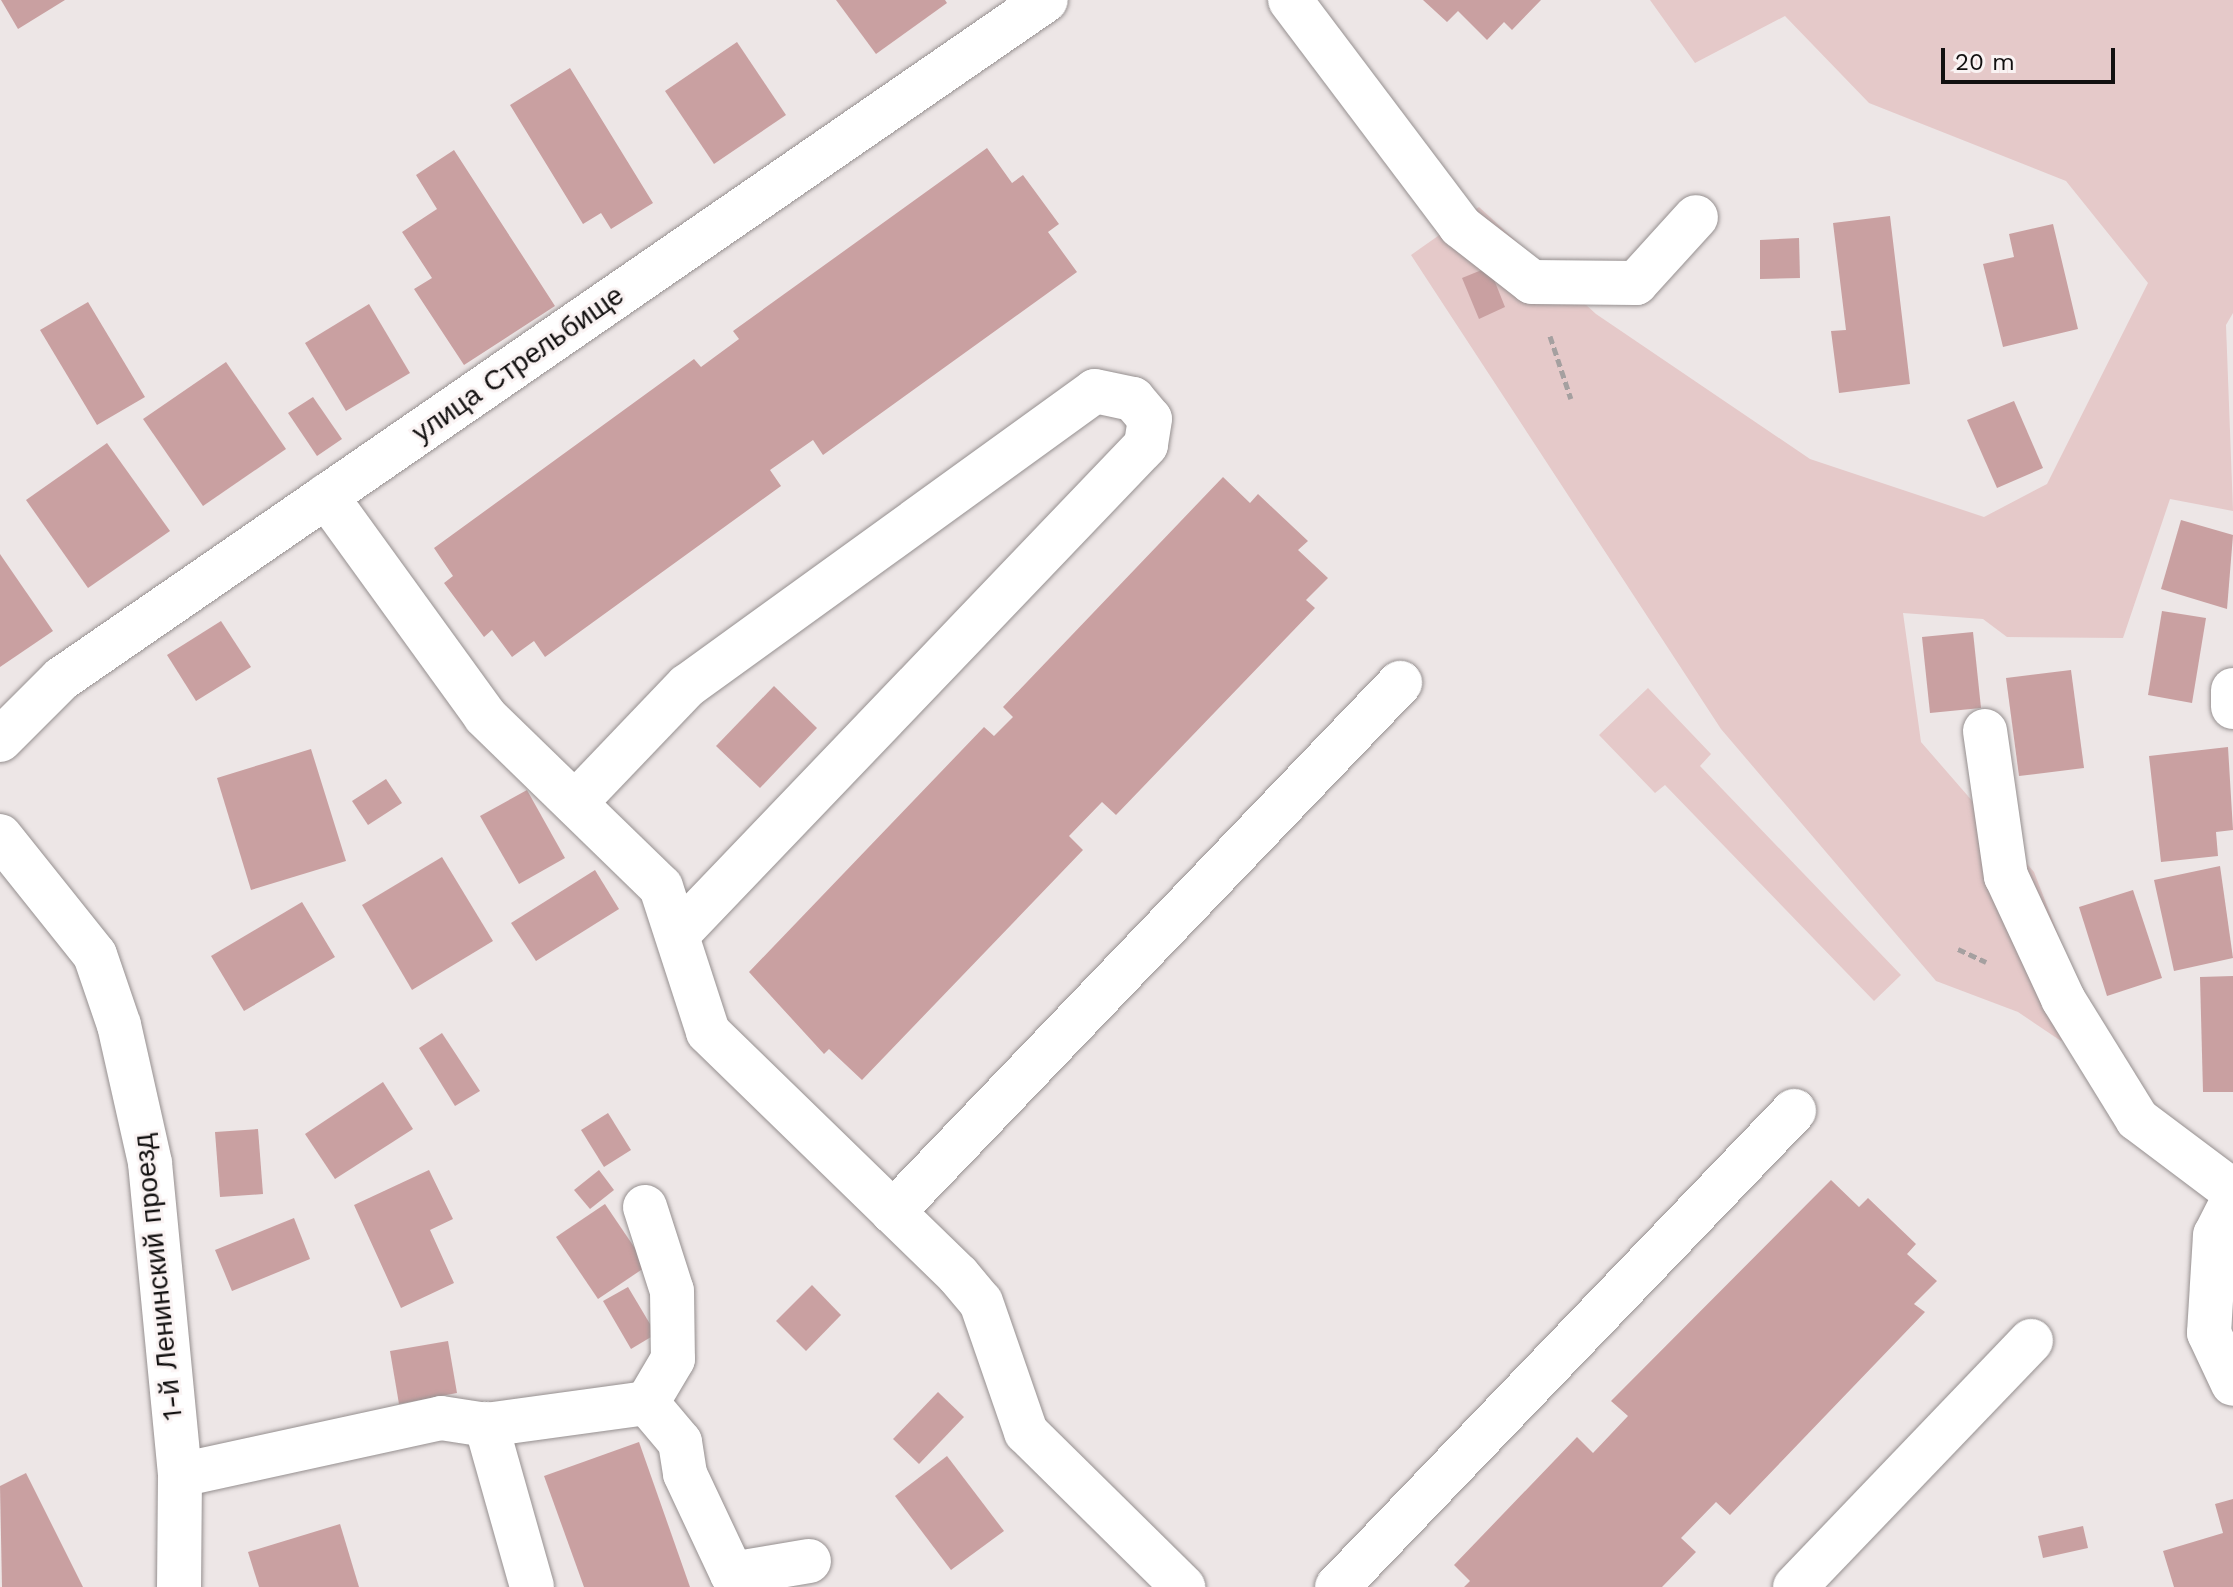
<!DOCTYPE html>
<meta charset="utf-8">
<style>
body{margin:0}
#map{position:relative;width:2233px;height:1587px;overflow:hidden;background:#ede6e6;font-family:"Work Sans",sans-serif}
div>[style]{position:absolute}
.green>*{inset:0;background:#e5c9c9}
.building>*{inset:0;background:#c9a0a1}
.path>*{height:5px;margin-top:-2.5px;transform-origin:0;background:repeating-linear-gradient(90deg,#a5a0a0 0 8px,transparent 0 12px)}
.roads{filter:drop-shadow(0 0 2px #969090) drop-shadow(0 0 2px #969090)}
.minor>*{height:44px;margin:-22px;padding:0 22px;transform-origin:22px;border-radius:22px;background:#fff}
span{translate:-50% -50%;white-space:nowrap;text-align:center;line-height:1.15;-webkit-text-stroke:6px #faf3f3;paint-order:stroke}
.street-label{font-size:28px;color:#121010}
.scale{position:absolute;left:1941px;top:48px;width:174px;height:36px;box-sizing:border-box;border:4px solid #121010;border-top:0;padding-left:10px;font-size:24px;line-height:28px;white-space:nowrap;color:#121010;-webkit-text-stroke:6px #faf3f3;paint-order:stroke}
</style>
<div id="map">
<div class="green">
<div style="clip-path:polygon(1650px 0,2233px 0,2233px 313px,2226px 325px,2233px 511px,2170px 499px,2123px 638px,2007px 637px,1983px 619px,1903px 613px,1921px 742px,2034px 872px,2091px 1019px,2061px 1041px,2018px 1012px,1936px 981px,1721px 729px,1411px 255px,1479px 207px,1596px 314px,1810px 459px,1984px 517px,2047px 484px,2148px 283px,2066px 181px,1869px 103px,1785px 16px,1695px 63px)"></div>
<div style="clip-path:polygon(1648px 688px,1711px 754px,1700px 766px,1901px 975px,1874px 1001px,1665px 785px,1655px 793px,1599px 735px)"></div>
</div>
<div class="building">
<div style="clip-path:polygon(1px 0,65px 0,18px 29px)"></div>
<div style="clip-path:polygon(836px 0,945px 0,947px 3px,876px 54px)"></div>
<div style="clip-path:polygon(1423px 0,1541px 0,1512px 30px,1504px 22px,1487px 40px,1458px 11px,1447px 22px)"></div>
<div style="clip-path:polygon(737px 42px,786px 115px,714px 164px,665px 91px)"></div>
<div style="clip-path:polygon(570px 68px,653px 203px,611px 229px,601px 213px,583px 224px,510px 105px)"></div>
<div style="clip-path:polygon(987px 148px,1012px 183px,1023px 175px,1059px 224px,1048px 232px,1077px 272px,823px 455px,813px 440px,770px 470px,781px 486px,545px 657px,534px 641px,512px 657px,492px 630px,484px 637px,444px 583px,453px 576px,434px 548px,694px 359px,701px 367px,739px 339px,733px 331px)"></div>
<div style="clip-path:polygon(454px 150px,555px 306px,464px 365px,414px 289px,432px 278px,402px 232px,437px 209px,416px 175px)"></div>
<div style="clip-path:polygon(1890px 216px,1910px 384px,1839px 393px,1831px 331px,1846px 330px,1833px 223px)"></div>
<div style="clip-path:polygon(2053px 224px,2078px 329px,2003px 347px,1983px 264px,2014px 257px,2009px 234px)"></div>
<div style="clip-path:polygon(1799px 238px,1800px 278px,1760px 279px,1760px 240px)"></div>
<div style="clip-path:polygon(1489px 267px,1505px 307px,1479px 319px,1462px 278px)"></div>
<div style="clip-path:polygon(88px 302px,145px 397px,97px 425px,40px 330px)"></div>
<div style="clip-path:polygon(369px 304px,410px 373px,346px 411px,305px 343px)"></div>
<div style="clip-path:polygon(226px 362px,286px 449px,203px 506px,143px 419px)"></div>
<div style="clip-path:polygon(313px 397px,342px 439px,317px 456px,288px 413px)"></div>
<div style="clip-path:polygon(2014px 401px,2043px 468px,1997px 488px,1967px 420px)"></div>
<div style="clip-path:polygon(107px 443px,170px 531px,88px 588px,26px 500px)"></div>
<div style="clip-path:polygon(1223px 477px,1250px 503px,1258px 494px,1308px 541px,1298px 550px,1328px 578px,1306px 600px,1315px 608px,1116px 815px,1102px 802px,1069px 836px,1083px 850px,862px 1080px,829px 1049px,824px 1054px,749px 972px,984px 727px,994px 736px,1013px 717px,1003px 707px)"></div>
<div style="clip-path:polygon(2181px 520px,2233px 535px,2227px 609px,2161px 589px)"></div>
<div style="clip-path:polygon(0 554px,53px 631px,0 667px)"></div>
<div style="clip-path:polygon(2162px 611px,2206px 618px,2192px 703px,2148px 695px)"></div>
<div style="clip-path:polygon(221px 621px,251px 667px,196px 701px,167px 655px)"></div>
<div style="clip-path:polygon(1973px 632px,1981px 708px,1930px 713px,1922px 637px)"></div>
<div style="clip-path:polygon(2071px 670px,2084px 768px,2019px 776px,2006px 678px)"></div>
<div style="clip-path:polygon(774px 686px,817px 728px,760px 788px,716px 746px)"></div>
<div style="clip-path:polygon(2228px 747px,2233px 830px,2216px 832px,2218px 856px,2161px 862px,2149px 756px)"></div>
<div style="clip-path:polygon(311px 749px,346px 861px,251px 890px,217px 778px)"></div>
<div style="clip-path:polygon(386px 779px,402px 803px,368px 825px,352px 801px)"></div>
<div style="clip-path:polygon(527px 790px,565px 858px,519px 884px,480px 816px)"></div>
<div style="clip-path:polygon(442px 857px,493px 941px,412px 990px,362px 905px)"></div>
<div style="clip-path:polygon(2220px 866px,2233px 958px,2174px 971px,2154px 880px)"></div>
<div style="clip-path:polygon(595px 870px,619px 909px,536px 961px,511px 923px)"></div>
<div style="clip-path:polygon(2133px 890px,2162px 978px,2107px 996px,2079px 907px)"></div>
<div style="clip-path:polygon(302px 902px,335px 957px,244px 1011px,211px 956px)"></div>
<div style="clip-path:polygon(2233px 976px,2233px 1092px,2203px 1092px,2200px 977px)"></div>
<div style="clip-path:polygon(442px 1033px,480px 1091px,455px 1106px,419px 1048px)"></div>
<div style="clip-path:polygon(383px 1082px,413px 1129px,335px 1179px,305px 1134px)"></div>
<div style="clip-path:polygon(608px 1113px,631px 1150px,604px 1167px,581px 1130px)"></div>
<div style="clip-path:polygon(258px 1129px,263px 1194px,220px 1197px,215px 1132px)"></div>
<div style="clip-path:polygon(429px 1170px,453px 1219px,430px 1230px,454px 1283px,401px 1308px,354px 1205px)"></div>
<div style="clip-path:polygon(599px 1170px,614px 1190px,590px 1209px,574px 1190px)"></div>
<div style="clip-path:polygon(1831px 1180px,1859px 1207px,1868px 1198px,1916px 1244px,1907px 1254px,1937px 1281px,1914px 1304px,1925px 1312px,1730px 1515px,1716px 1502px,1681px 1538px,1696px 1552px,1662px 1587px,1464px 1587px,1470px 1581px,1454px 1565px,1577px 1437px,1593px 1453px,1628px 1416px,1611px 1401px)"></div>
<div style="clip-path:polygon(605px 1204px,647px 1266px,598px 1299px,556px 1237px)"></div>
<div style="clip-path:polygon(294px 1218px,310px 1259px,232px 1291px,215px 1250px)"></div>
<div style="clip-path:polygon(812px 1285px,841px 1315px,806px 1351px,776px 1321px)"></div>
<div style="clip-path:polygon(628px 1287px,656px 1334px,631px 1349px,603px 1301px)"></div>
<div style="clip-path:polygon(448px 1341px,457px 1393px,399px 1404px,390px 1351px)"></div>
<div style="clip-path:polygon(938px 1392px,964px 1417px,919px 1464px,893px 1439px)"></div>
<div style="clip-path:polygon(639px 1442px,690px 1587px,584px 1587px,544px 1476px)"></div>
<div style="clip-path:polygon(947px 1456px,1004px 1531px,951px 1570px,895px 1496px)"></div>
<div style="clip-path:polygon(26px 1473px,83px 1587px,2px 1587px,0 1486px)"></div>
<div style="clip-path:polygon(2233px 1499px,2233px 1587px,2174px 1587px,2163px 1551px,2223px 1533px,2215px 1504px)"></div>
<div style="clip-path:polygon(340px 1524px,359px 1587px,259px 1587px,248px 1552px)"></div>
<div style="clip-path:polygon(2083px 1526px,2088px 1548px,2043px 1558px,2038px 1536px)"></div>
</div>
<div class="path">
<div style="left:1550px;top:336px;width:66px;rotate:71.6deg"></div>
<div style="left:1958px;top:949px;width:31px;rotate:25deg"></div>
</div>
<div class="roads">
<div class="minor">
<div style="left:1290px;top:0;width:283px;rotate:53deg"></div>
<div style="left:1460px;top:226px;width:91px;rotate:37.9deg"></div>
<div style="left:1532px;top:282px;width:104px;rotate:0.6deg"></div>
<div style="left:1636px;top:283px;width:89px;rotate:-47.7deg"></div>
<div style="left:326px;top:496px;width:271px;rotate:54.1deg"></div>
<div style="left:485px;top:716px;width:245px;rotate:44.2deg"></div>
<div style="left:661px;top:887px;width:152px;rotate:72deg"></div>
<div style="left:708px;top:1032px;width:349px;rotate:44.2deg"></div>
<div style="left:958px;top:1275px;width:35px;rotate:50deg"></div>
<div style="left:981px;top:1302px;width:138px;rotate:70.9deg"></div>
<div style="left:1026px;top:1432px;width:221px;rotate:44.6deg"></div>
<div style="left:2233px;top:690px;width:17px;rotate:90deg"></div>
<div style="left:1985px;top:731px;width:147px;rotate:81.8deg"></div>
<div style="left:2006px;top:876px;width:136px;rotate:65.1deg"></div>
<div style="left:2063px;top:999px;width:141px;rotate:58.3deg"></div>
<div style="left:2137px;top:1119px;width:120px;rotate:36.9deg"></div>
<div style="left:0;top:740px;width:86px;rotate:-45deg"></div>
<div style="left:61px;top:679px;width:1196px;rotate:-34.58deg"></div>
<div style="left:575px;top:803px;width:162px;rotate:-46.3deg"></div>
<div style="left:687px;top:686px;width:503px;rotate:-35.87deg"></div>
<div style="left:1095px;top:391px;width:39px;rotate:12deg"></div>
<div style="left:1133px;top:399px;width:26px;rotate:50deg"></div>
<div style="left:1150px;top:419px;width:26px;rotate:99deg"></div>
<div style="left:1146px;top:445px;width:678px;rotate:133.75deg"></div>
<div style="left:0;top:836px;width:152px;rotate:51.4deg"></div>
<div style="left:95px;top:955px;width:74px;rotate:71.1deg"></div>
<div style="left:119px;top:1025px;width:141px;rotate:77.3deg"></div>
<div style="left:150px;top:1163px;width:313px;rotate:84.5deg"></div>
<div style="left:180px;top:1475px;width:112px;rotate:90.5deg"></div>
<div style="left:2233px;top:1200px;width:39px;rotate:117deg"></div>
<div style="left:2215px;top:1235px;width:98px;rotate:93.5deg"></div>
<div style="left:2209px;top:1333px;width:56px;rotate:64.8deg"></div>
<div style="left:645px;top:1207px;width:88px;rotate:72.2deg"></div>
<div style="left:672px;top:1291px;width:68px;rotate:89.2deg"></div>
<div style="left:673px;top:1359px;width:51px;rotate:120.6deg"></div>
<div style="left:893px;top:1212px;width:733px;rotate:-46.22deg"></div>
<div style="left:486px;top:1424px;width:169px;rotate:74.2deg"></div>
<div style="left:180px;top:1475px;width:267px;rotate:-12.3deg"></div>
<div style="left:441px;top:1418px;width:46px;rotate:8.8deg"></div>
<div style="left:486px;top:1425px;width:162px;rotate:-7.8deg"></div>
<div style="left:647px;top:1403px;width:51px;rotate:49.8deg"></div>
<div style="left:680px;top:1442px;width:32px;rotate:81deg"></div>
<div style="left:685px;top:1474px;width:110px;rotate:64.8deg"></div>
<div style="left:732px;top:1574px;width:78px;rotate:-9.6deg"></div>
<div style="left:1337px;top:1587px;width:660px;rotate:-46.17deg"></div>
<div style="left:1795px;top:1587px;width:341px;rotate:-46.2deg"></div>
</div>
</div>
<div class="street-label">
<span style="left:518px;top:364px;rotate:-35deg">улица Стрельбище</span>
<span style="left:158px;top:1277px;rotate:-96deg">1-й Ленинский проезд</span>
</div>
<div class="scale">20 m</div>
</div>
